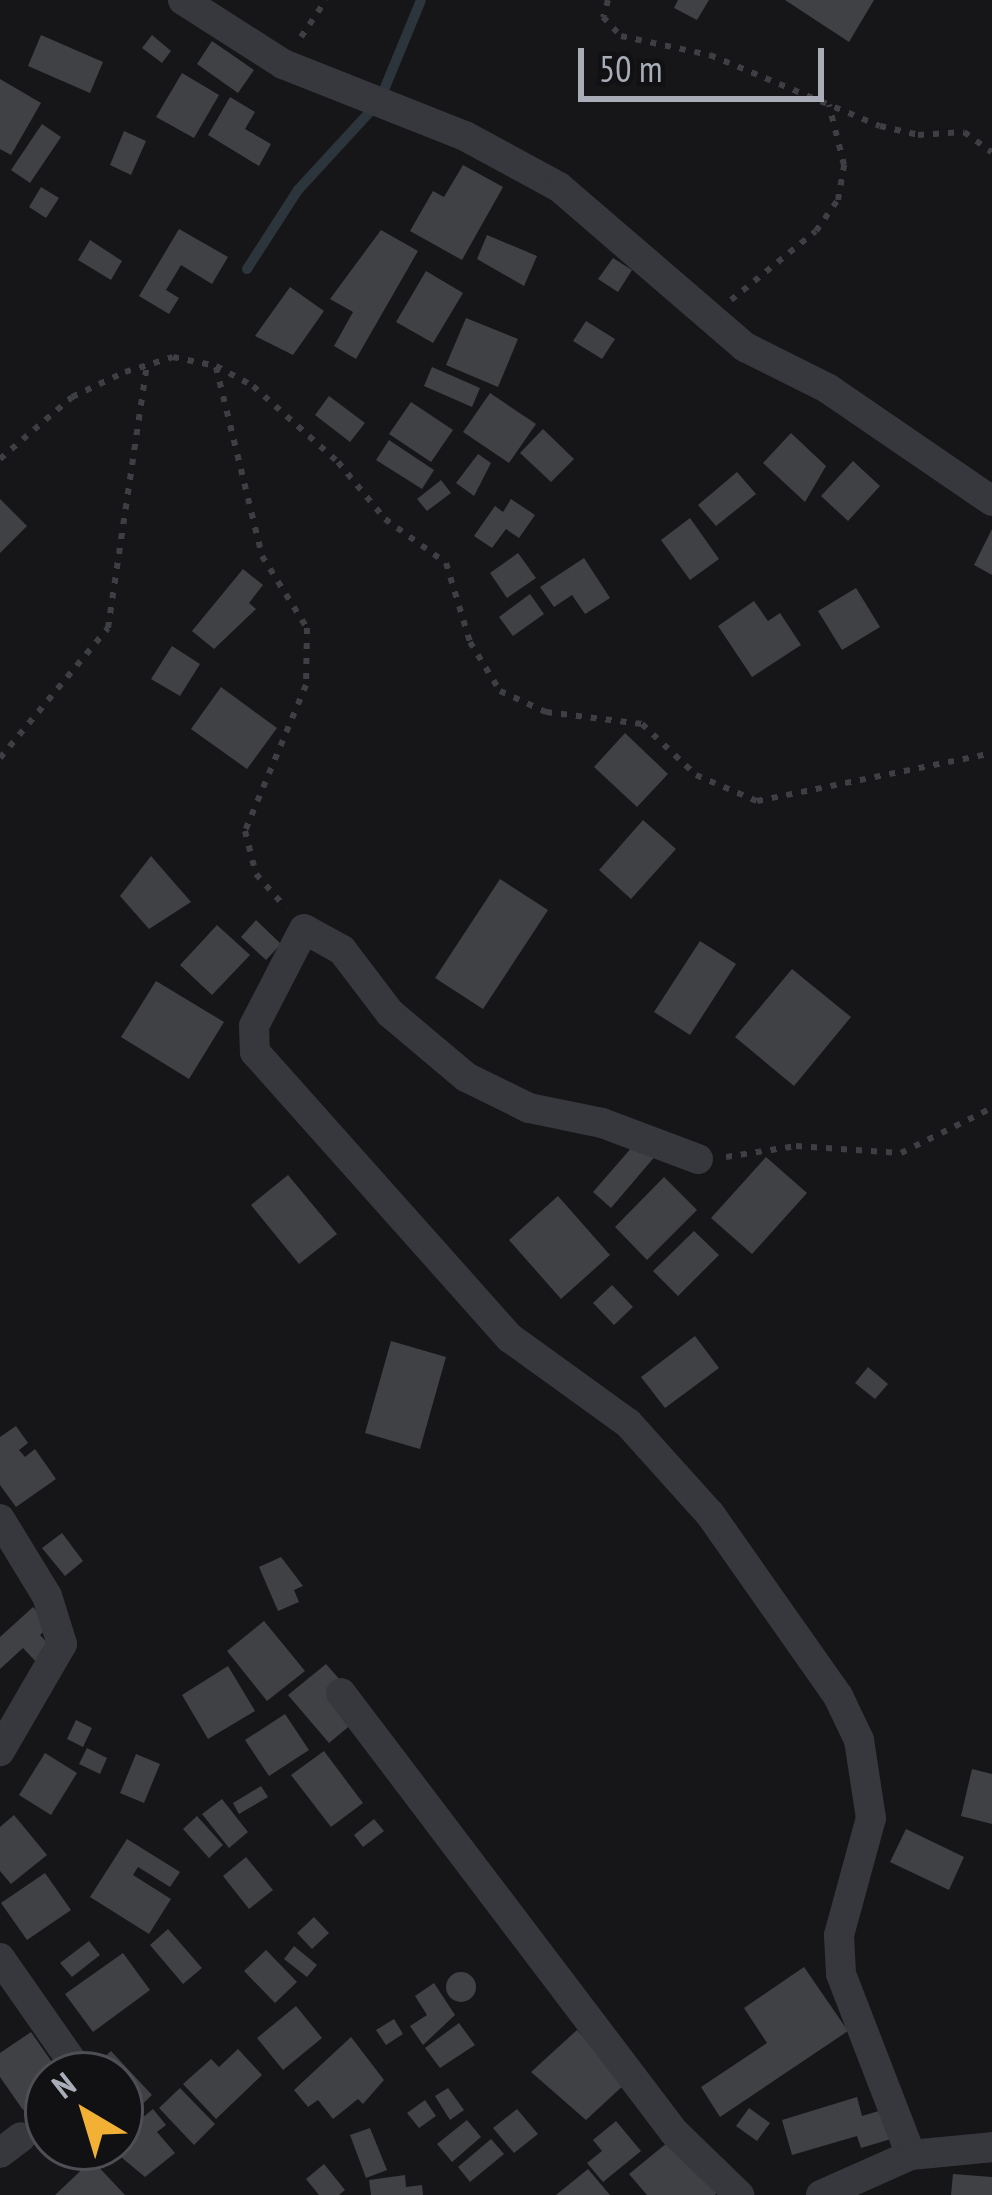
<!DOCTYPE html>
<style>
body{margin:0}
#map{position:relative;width:992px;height:2195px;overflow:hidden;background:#161618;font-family:"PT Sans Narrow",sans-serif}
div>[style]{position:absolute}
.stream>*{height:10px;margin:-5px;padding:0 5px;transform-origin:5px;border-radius:5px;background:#2c353c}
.building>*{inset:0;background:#404145}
.round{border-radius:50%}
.path>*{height:6px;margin-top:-3px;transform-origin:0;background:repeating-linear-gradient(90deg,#3d3f44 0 6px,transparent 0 15px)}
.street>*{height:30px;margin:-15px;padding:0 15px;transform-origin:15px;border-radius:15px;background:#37383d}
span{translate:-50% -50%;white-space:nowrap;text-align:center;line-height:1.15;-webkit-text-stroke:9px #111113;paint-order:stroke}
.north{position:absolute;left:24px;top:2051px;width:120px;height:120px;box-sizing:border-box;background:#111113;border:3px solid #4d4f55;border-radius:50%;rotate:322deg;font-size:33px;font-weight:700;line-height:48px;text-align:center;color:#a8adb8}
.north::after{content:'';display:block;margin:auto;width:42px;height:54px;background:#f2b134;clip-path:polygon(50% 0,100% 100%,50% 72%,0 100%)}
.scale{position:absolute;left:578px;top:48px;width:246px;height:54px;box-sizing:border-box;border:6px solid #a8adb8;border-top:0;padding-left:15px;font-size:36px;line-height:42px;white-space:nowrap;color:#a8adb8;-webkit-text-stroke:9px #111113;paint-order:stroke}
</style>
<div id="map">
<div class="stream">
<div style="left:247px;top:269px;width:94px;rotate:-57.2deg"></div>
<div style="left:298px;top:190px;width:120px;rotate:-47.4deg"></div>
<div style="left:379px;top:102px;width:110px;rotate:-67.6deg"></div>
</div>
<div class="building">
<div style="clip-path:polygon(678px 0,709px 0,697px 20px,674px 8px)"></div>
<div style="clip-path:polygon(785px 0,874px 0,849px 42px)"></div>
<div style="clip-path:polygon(41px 35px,103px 62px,90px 93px,28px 66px)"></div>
<div style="clip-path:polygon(152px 35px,171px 51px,162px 63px,142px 48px)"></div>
<div style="clip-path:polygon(212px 41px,254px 70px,238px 93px,197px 64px)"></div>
<div style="clip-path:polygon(182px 73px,219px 95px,194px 138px,156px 117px)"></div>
<div style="clip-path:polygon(0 79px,41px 103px,11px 155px,0 149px)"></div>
<div style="clip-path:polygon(230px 97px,255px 112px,245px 129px,271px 144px,259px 166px,208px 135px)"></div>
<div style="clip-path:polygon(42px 124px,61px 137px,30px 183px,11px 170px)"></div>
<div style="clip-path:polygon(124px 131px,146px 141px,131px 175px,110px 165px)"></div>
<div style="clip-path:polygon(463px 165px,503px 187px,462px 260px,410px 231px,433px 191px,444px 197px)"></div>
<div style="clip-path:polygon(41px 187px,59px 198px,46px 218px,29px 207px)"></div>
<div style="clip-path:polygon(179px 229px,228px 257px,212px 284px,181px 265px,166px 290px,179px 298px,169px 314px,139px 296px)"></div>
<div style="clip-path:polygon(381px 230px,418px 251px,356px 359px,334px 346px,353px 312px,330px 299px)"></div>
<div style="clip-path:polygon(487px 235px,537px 256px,524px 286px,477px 259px)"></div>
<div style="clip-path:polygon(90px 240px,122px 261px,111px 280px,78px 260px)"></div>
<div style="clip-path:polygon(613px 258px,632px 270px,618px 292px,598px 279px)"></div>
<div style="clip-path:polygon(426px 271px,463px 293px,433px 343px,396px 322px)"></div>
<div style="clip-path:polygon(290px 287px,324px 311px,293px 355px,255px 336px)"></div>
<div style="clip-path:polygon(466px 318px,518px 339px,498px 387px,446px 365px)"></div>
<div style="clip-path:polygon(586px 321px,615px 339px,602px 359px,573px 341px)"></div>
<div style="clip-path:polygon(432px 367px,480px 388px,472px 407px,424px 386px)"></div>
<div style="clip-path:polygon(490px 393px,536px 424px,509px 463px,463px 432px)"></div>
<div style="clip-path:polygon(329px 396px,365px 423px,350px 442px,315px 415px)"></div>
<div style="clip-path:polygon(411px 402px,453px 430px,431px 462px,389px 434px)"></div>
<div style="clip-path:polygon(543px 429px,574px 459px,551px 482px,520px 453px)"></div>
<div style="clip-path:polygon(791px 433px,826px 466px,805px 502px,763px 463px)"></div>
<div style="clip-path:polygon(389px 440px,434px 470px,422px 489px,376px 460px)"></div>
<div style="clip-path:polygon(478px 454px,491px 463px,474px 496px,456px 483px)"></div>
<div style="clip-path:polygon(853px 461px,880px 486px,848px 521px,821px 496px)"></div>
<div style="clip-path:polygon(737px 472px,756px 494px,716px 526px,698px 505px)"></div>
<div style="clip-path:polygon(441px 480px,451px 493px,427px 511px,417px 499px)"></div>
<div style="clip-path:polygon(0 499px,27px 526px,0 553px)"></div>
<div style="clip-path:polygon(511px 499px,535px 515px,519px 538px,506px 529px,492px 548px,474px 536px,495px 506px,503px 512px)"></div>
<div style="clip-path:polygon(690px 518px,719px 559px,690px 580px,661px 540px)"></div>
<div style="clip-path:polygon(992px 529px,992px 575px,974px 565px)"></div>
<div style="clip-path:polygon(518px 553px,536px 578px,507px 598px,490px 573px)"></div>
<div style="clip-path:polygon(584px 558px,610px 598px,585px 614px,572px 595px,554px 607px,540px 587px)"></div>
<div style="clip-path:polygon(243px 569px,263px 585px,249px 603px,256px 609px,214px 649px,192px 631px)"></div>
<div style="clip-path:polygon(856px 588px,880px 627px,842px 650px,818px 611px)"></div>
<div style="clip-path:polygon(530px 594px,544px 614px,513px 636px,499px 617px)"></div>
<div style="clip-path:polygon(754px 601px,768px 621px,780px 613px,801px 645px,752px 677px,718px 626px)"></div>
<div style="clip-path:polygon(172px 646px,200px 664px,180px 696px,151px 679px)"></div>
<div style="clip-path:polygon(221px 687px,277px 728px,247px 769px,191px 729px)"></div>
<div style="clip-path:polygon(625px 733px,668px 774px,637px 807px,594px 767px)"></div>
<div style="clip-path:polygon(643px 820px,676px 849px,631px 899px,599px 870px)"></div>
<div style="clip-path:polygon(151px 856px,191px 902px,149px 929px,120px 896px)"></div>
<div style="clip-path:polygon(500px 879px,548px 910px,483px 1009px,435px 978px)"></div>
<div style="clip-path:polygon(256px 920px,281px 944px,266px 960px,241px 937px)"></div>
<div style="clip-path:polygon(217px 925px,250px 955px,212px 995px,180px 965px)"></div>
<div style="clip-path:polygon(700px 941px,736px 964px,690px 1035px,654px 1012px)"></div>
<div style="clip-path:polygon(792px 969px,851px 1017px,794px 1086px,735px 1037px)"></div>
<div style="clip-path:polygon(156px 981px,224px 1022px,189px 1079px,121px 1037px)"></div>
<div style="clip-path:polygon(639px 1139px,657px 1154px,611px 1208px,593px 1192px)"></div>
<div style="clip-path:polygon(766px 1157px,807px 1193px,752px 1254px,711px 1218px)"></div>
<div style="clip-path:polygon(288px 1175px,337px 1234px,299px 1264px,251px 1205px)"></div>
<div style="clip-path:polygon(664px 1177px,697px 1210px,647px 1260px,615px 1227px)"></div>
<div style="clip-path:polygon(558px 1196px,610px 1255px,561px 1299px,509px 1240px)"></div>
<div style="clip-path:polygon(694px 1231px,719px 1255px,678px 1296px,653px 1271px)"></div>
<div style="clip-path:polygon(612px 1285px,633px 1307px,614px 1325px,593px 1303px)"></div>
<div style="clip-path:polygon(695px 1336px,719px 1368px,665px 1408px,641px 1377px)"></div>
<div style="clip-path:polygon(391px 1341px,446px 1357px,420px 1449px,365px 1433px)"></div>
<div style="clip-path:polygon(868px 1367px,888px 1384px,875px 1399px,855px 1383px)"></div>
<div style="clip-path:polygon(16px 1426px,28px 1443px,19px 1450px,25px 1457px,35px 1449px,56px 1479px,16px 1507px,0 1485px,0 1437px)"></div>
<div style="clip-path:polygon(62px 1533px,83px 1561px,65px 1576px,42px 1548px)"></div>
<div style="clip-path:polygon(281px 1557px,303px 1586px,294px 1590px,299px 1602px,278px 1611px,259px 1567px)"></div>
<div style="clip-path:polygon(33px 1607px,50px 1626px,40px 1635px,53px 1649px,37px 1663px,23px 1648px,0 1669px,0 1637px)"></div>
<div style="clip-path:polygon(264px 1621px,305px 1671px,267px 1701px,227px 1651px)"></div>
<div style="clip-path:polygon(326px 1664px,341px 1681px,353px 1723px,329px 1743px,288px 1695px)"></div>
<div style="clip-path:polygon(228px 1666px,255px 1711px,208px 1739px,182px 1695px)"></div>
<div style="clip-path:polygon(285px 1714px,309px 1750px,269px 1776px,245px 1740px)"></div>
<div style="clip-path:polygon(76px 1720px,92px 1728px,83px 1747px,67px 1739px)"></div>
<div style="clip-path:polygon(87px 1748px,107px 1758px,100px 1774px,79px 1764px)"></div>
<div style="clip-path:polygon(324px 1751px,363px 1803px,331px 1827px,291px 1775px)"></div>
<div style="clip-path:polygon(45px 1753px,77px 1773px,51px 1815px,19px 1795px)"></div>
<div style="clip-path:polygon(136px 1754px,160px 1764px,144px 1803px,120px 1793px)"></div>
<div style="clip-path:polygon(972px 1769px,992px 1774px,992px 1824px,961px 1816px)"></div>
<div style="clip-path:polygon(261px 1786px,268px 1797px,239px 1814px,233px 1803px)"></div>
<div style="clip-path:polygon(222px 1799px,248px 1832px,229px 1848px,202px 1814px)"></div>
<div style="clip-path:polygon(14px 1815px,47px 1855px,11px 1884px,0 1871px,0 1827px)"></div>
<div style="clip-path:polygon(197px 1816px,223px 1845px,209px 1858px,183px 1829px)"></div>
<div style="clip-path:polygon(374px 1819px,384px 1831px,363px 1847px,354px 1835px)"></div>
<div style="clip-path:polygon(906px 1829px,964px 1857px,949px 1890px,890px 1862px)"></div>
<div style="clip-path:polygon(127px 1839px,180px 1872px,170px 1887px,138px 1867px,133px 1875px,171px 1899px,149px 1934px,90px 1897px)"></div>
<div style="clip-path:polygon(246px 1857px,273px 1890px,249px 1909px,223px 1876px)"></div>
<div style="clip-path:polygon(45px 1873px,71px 1910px,27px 1940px,1px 1903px)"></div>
<div style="clip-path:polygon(314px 1917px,329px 1933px,312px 1949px,297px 1933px)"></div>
<div style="clip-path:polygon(168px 1929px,202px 1968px,183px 1984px,150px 1945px)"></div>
<div style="clip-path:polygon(89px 1941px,100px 1955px,72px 1977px,60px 1963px)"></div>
<div style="clip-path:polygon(294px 1946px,317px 1965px,307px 1977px,284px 1959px)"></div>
<div style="clip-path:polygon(266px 1950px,297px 1982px,275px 2003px,244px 1971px)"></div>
<div style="clip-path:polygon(123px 1953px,150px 1990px,93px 2032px,65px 1994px)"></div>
<div style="clip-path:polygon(804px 1967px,848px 2031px,720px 2117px,701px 2087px,767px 2043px,744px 2008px)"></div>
<div class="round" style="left:446px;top:1972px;width:30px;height:30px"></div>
<div style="clip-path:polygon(434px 1983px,455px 2015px,423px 2045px,410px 2026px,427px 2015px,415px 1996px)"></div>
<div style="clip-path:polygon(296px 2006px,322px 2038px,283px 2070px,257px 2038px)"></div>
<div style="clip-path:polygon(394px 2019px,403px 2034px,386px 2045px,376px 2030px)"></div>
<div style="clip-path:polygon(459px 2023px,475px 2045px,440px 2068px,425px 2048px)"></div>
<div style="clip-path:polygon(577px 2030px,626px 2083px,586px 2120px,531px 2072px)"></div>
<div style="clip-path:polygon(31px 2032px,61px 2075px,48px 2075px,48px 2092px,23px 2110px,0 2077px,0 2053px)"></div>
<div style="clip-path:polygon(351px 2037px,384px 2080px,363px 2104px,358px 2099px,333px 2119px,318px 2100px,308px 2107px,294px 2090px)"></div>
<div style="clip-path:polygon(238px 2049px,262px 2075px,216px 2119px,183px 2084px,211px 2059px,219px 2067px)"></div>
<div style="clip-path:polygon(111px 2051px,152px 2095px,120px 2125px,120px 2075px,85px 2075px)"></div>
<div style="clip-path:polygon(180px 2088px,215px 2124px,194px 2145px,159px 2108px)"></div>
<div style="clip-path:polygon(448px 2088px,464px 2110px,450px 2120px,435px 2096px)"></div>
<div style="clip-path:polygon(857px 2097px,862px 2116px,892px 2107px,901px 2136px,861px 2148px,857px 2136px,792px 2155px,782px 2120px)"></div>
<div style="clip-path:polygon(425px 2100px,436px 2116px,419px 2128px,407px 2113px)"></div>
<div style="clip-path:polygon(749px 2108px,770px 2123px,757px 2141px,736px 2126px)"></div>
<div style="clip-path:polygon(153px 2109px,166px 2125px,157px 2132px,175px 2153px,145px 2177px,109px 2147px,120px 2147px,120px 2136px)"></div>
<div style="clip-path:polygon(517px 2109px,538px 2134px,514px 2153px,493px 2128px)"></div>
<div style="clip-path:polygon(467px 2120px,481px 2137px,452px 2162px,437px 2144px)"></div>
<div style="clip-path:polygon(616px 2121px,641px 2151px,603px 2182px,587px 2163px,602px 2151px,593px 2140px)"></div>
<div style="clip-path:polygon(370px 2128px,387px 2170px,366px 2178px,350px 2135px)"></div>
<div style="clip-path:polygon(673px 2138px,717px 2193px,715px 2195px,647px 2195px,629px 2174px)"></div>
<div style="clip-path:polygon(491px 2139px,504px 2154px,470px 2182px,458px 2167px)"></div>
<div style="clip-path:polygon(92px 2160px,125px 2195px,55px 2195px)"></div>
<div style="clip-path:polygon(324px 2164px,345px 2190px,339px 2195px,319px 2195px,306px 2179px)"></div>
<div style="clip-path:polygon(588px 2169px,610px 2195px,556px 2195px)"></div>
<div style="clip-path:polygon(953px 2174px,992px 2177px,992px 2195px,951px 2195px)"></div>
<div style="clip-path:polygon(405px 2175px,406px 2187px,422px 2185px,423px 2195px,371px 2195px,369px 2180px)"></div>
</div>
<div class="path">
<div style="left:608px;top:0;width:18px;rotate:106deg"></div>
<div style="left:603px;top:17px;width:26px;rotate:47deg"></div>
<div style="left:621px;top:36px;width:91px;rotate:12.1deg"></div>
<div style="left:710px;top:55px;width:184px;rotate:22.7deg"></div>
<div style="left:880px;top:126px;width:39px;rotate:13deg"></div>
<div style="left:918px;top:135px;width:46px;rotate:-3.7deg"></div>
<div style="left:964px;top:132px;width:34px;rotate:36deg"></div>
<div style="left:301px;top:37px;width:45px;rotate:-56deg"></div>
<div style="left:731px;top:300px;width:109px;rotate:-39.1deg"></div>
<div style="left:816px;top:231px;width:38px;rotate:-55deg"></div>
<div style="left:838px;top:200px;width:36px;rotate:-80deg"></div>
<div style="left:844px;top:165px;width:62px;rotate:-104deg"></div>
<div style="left:216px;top:367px;width:195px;rotate:76.3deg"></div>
<div style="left:262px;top:556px;width:85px;rotate:58deg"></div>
<div style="left:307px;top:628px;width:57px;rotate:91deg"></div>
<div style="left:306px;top:685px;width:158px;rotate:112.7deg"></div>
<div style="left:245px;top:831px;width:44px;rotate:75.7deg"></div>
<div style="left:256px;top:874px;width:45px;rotate:48.6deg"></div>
<div style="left:0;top:459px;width:95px;rotate:-40.7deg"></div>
<div style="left:72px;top:397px;width:59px;rotate:-25.3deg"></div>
<div style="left:125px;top:372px;width:50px;rotate:-17.4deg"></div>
<div style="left:173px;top:357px;width:44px;rotate:11.8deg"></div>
<div style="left:216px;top:366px;width:42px;rotate:28.4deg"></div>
<div style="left:253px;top:386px;width:114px;rotate:41.8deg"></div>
<div style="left:338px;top:462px;width:74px;rotate:50.5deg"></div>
<div style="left:385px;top:519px;width:75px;rotate:35.8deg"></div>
<div style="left:446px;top:563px;width:83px;rotate:73.1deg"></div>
<div style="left:470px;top:642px;width:57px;rotate:58.5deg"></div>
<div style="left:500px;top:691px;width:51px;rotate:24.5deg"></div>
<div style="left:546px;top:712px;width:97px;rotate:7.1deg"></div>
<div style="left:642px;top:724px;width:74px;rotate:43.4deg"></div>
<div style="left:696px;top:775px;width:66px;rotate:23.1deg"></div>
<div style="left:757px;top:801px;width:240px;rotate:-11.5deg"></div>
<div style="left:0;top:758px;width:169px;rotate:-50.3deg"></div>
<div style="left:108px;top:628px;width:267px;rotate:-81.6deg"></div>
<div style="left:726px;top:1157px;width:71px;rotate:-8.9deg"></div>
<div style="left:796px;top:1146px;width:105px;rotate:3.8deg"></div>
<div style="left:901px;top:1153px;width:102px;rotate:-26.3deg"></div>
</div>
<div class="street">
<div style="left:183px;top:0;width:119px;rotate:32.6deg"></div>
<div style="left:283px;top:64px;width:196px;rotate:21.6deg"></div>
<div style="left:465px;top:136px;width:107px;rotate:28.5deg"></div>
<div style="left:559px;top:187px;width:245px;rotate:40.7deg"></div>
<div style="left:745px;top:347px;width:92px;rotate:26.6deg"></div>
<div style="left:827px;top:388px;width:200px;rotate:34.4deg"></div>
<div style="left:698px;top:1159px;width:103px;rotate:-159.4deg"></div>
<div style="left:602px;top:1123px;width:75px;rotate:-168.4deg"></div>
<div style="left:529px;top:1108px;width:70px;rotate:-153.8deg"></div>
<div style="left:466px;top:1077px;width:99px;rotate:-139.9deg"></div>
<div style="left:390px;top:1013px;width:79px;rotate:-127.3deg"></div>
<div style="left:342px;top:950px;width:43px;rotate:-151.1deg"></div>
<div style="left:304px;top:929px;width:109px;rotate:117.3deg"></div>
<div style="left:254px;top:1026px;width:26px;rotate:88deg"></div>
<div style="left:255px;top:1052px;width:383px;rotate:48.3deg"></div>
<div style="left:510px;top:1338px;width:145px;rotate:35.8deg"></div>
<div style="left:628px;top:1423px;width:122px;rotate:48deg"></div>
<div style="left:710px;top:1514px;width:223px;rotate:54.9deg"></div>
<div style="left:838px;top:1696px;width:49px;rotate:64.5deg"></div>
<div style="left:859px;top:1740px;width:79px;rotate:81.3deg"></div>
<div style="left:871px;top:1818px;width:121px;rotate:105.3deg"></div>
<div style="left:839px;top:1935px;width:39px;rotate:87deg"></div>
<div style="left:841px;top:1974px;width:194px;rotate:68.9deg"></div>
<div style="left:0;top:1519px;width:90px;rotate:58.6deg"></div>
<div style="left:47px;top:1596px;width:50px;rotate:72.6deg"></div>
<div style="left:62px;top:1644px;width:124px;rotate:120.1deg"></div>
<div style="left:341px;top:1693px;width:551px;rotate:52.82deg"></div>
<div style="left:674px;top:2132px;width:91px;rotate:44.1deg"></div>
<div style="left:0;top:1958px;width:129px;rotate:55.1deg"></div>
<div style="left:0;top:2153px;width:26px;rotate:-37deg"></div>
<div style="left:821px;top:2195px;width:98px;rotate:-24deg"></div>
<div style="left:911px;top:2155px;width:81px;rotate:-5.6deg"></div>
</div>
<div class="north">N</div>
<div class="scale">50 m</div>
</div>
